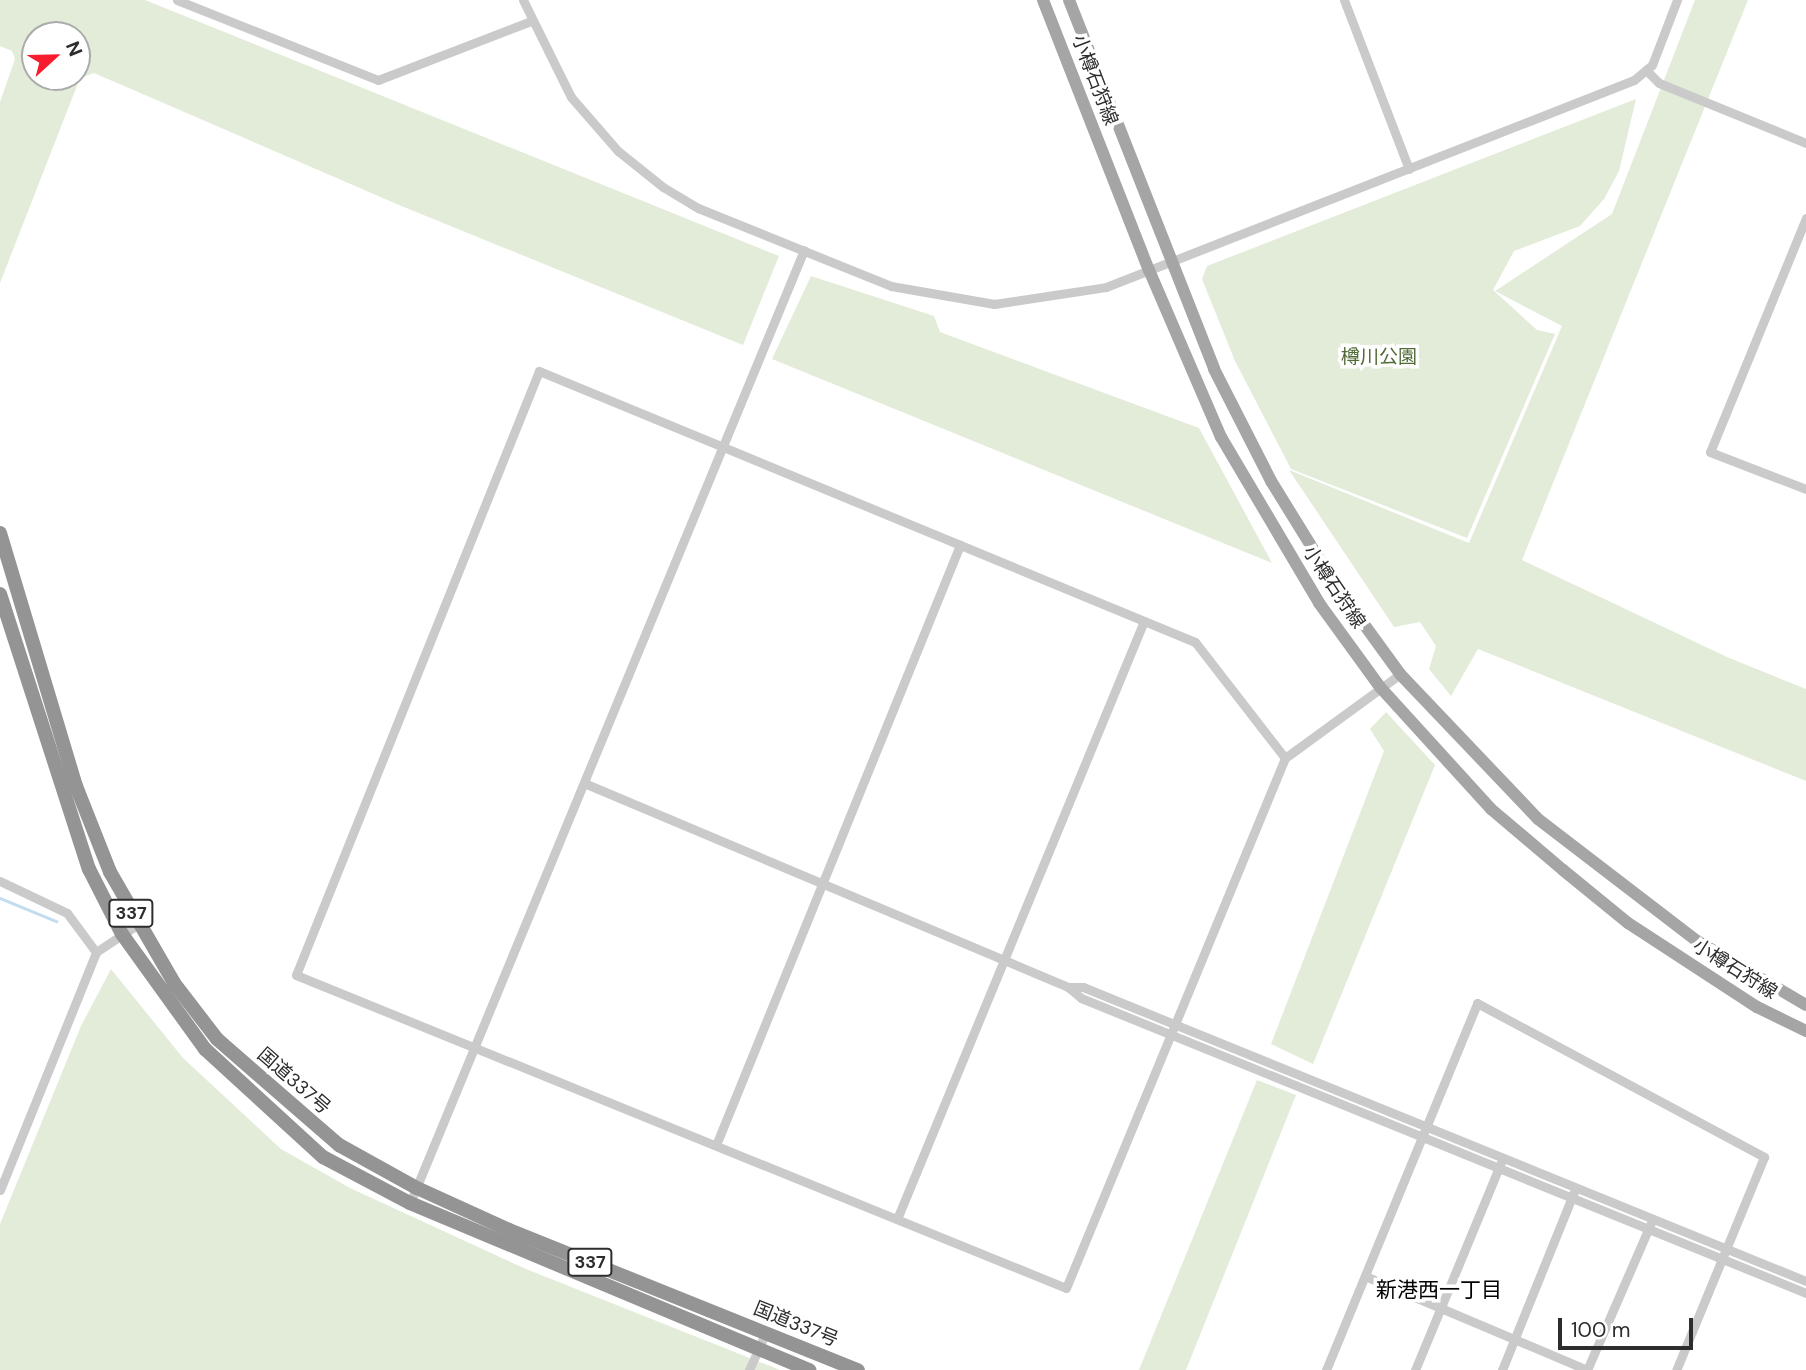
<!DOCTYPE html>
<meta charset="utf-8">
<style>
body{margin:0}
#map{position:relative;width:1806px;height:1370px;overflow:hidden;background:#fff;font-family:"DM Sans","Noto Sans JP",sans-serif}
div>[style]{position:absolute}
.green>*{inset:0;background:#e3ecd8}
.stream>*{height:2.5px;margin:-1.25px;padding:0 1.25px;transform-origin:1.25px;border-radius:1.25px;background:#c2deee}
.minor>*{height:9px;margin:-4.5px;padding:0 4.5px;transform-origin:4.5px;border-radius:4.5px;background:#cacaca}
.major>*{height:12px;margin:-6px;padding:0 6px;transform-origin:6px;border-radius:6px;background:#a5a5a5}
.highway>*{height:14px;margin:-7px;padding:0 7px;transform-origin:7px;border-radius:7px;background:#949494}
span{translate:-50% -50%;white-space:nowrap;text-align:center;line-height:1.15;-webkit-text-stroke:7px #fff;paint-order:stroke}
.shield-label span{padding:2px 5px;background:#fff;border:2px solid;border-radius:5px;-webkit-text-stroke-width:0}
.shield-label{font-size:18px;color:#2d2d2d;font-weight:700}
.street-label{font-size:19px;color:#2d2d2d}
.park-label{font-size:19px;color:#506c36}
.neighbourhood-label{font-size:21px;color:#000}
.north{position:absolute;left:21px;top:21px;width:70px;height:70px;box-sizing:border-box;background:#fff;border:2px solid #ababab;border-radius:50%;rotate:68deg;font-size:19px;font-weight:700;line-height:28px;text-align:center;color:#2d2d2d}
.north::after{content:'';display:block;margin:auto;width:24px;height:32px;background:#f71c2e;clip-path:polygon(50% 0,100% 100%,50% 72%,0 100%)}
.scale{position:absolute;left:1558px;top:1318px;width:135px;height:32px;box-sizing:border-box;border:4px solid #2d2d2d;border-top:0;padding-left:9px;font-size:21px;line-height:24px;white-space:nowrap;color:#2d2d2d;-webkit-text-stroke:5px #fff;paint-order:stroke}
</style>
<div id="map">
<div class="green">
<div style="clip-path:polygon(evenodd,0 0,145px 0,779px 256px,743px 345px,399px 205px,94px 73px,80px 78px,0 283px,0 102px,15px 59px,12px 51px,0 46px,0 0,35px 35px,77px 35px,77px 77px,35px 77px,35px 35px)"></div>
<div style="clip-path:polygon(1695px 0,1748px 0,1522px 560px,1727px 657px,1806px 689px,1806px 781px,1478px 649px,1451px 696px,1429px 669px,1436px 646px,1420px 622px,1394px 627px,1289px 470px,1469px 543px,1562px 326px,1495px 291px,1612px 214px)"></div>
<div style="clip-path:polygon(1636px 99px,1619px 171px,1604px 199px,1580px 226px,1514px 251px,1493px 290px,1537px 330px,1555px 334px,1467px 538px,1291px 469px,1235px 361px,1202px 279px,1207px 266px)"></div>
<div style="clip-path:polygon(811px 276px,934px 316px,940px 332px,1199px 428px,1272px 563px,772px 359px)"></div>
<div style="clip-path:polygon(1386px 712px,1435px 765px,1313px 1064px,1271px 1044px,1384px 751px,1370px 729px)"></div>
<div style="clip-path:polygon(111px 969px,183px 1058px,281px 1149px,350px 1188px,526px 1269px,780px 1370px,0 1370px,0 1224px,81px 1026px)"></div>
<div style="clip-path:polygon(1257px 1080px,1296px 1095px,1186px 1370px,1139px 1370px)"></div>
</div>
<div class="stream">
<div style="left:0;top:898px;width:61px;rotate:22.3deg"></div>
</div>
<div class="minor">
<div style="left:177px;top:0;width:216px;rotate:21.7deg"></div>
<div style="left:378px;top:80px;width:164px;rotate:-21.1deg"></div>
<div style="left:523px;top:0;width:108px;rotate:63.7deg"></div>
<div style="left:571px;top:97px;width:72px;rotate:49deg"></div>
<div style="left:618px;top:151px;width:58px;rotate:38.7deg"></div>
<div style="left:663px;top:187px;width:41px;rotate:31deg"></div>
<div style="left:698px;top:208px;width:208px;rotate:22deg"></div>
<div style="left:891px;top:286px;width:105px;rotate:9.9deg"></div>
<div style="left:994px;top:304px;width:113px;rotate:-8.6deg"></div>
<div style="left:1106px;top:287px;width:567px;rotate:-21.41deg"></div>
<div style="left:1634px;top:80px;width:23px;rotate:-40deg"></div>
<div style="left:1652px;top:65px;width:70px;rotate:-69deg"></div>
<div style="left:1344px;top:0;width:181px;rotate:69deg"></div>
<div style="left:1646px;top:70px;width:18px;rotate:45deg"></div>
<div style="left:1659px;top:83px;width:159px;rotate:22.2deg"></div>
<div style="left:1806px;top:218px;width:253px;rotate:112.3deg"></div>
<div style="left:1710px;top:452px;width:103px;rotate:21.1deg"></div>
<div style="left:1285px;top:758px;width:147px;rotate:-127.8deg"></div>
<div style="left:1195px;top:642px;width:710px;rotate:-157.55deg"></div>
<div style="left:539px;top:371px;width:651px;rotate:111.92deg"></div>
<div style="left:296px;top:975px;width:831px;rotate:22.12deg"></div>
<div style="left:1066px;top:1288px;width:573px;rotate:-67.55deg"></div>
<div style="left:1285px;top:758px;width:142px;rotate:-36.1deg"></div>
<div style="left:584px;top:783px;width:525px;rotate:22.85deg"></div>
<div style="left:1068px;top:987px;width:17px;rotate:40deg"></div>
<div style="left:1081px;top:998px;width:783px;rotate:22.14deg"></div>
<div style="left:0;top:881px;width:74px;rotate:25.5deg"></div>
<div style="left:67px;top:913px;width:49px;rotate:53.4deg"></div>
<div style="left:1068px;top:987px;width:15px"></div>
<div style="left:1083px;top:987px;width:780px;rotate:22.13deg"></div>
<div style="left:716px;top:1145px;width:648px;rotate:-67.87deg"></div>
<div style="left:0;top:1190px;width:257px;rotate:-68deg"></div>
<div style="left:96px;top:952px;width:49px;rotate:-33.4deg"></div>
<div style="left:410px;top:1203px;width:1031px;rotate:-67.54deg"></div>
<div style="left:897px;top:1219px;width:647px;rotate:-67.56deg"></div>
<div style="left:1365px;top:1276px;width:241px;rotate:22.9deg"></div>
<div style="left:749px;top:1370px;width:42px;rotate:-65.9deg"></div>
<div style="left:1326px;top:1370px;width:397px;rotate:-67.6deg"></div>
<div style="left:1477px;top:1003px;width:326px;rotate:28.2deg"></div>
<div style="left:1764px;top:1157px;width:230px;rotate:112.4deg"></div>
<div style="left:1415px;top:1370px;width:225px;rotate:-67.5deg"></div>
<div style="left:1502px;top:1370px;width:192px;rotate:-68deg"></div>
<div style="left:1587px;top:1370px;width:160px;rotate:-66.5deg"></div>
</div>
<div class="major">
<div style="left:1043px;top:0;width:290px;rotate:68.6deg"></div>
<div style="left:1149px;top:270px;width:182px;rotate:66.7deg"></div>
<div style="left:1221px;top:437px;width:193px;rotate:59.4deg"></div>
<div style="left:1319px;top:603px;width:104px;rotate:54deg"></div>
<div style="left:1380px;top:687px;width:165px;rotate:47.7deg"></div>
<div style="left:1491px;top:809px;width:94px;rotate:40.3deg"></div>
<div style="left:1563px;top:870px;width:84px;rotate:39.2deg"></div>
<div style="left:1628px;top:923px;width:154px;rotate:33.1deg"></div>
<div style="left:1757px;top:1007px;width:55px;rotate:26.1deg"></div>
<div style="left:1069px;top:0;width:396px;rotate:68.5deg"></div>
<div style="left:1214px;top:369px;width:126px;rotate:63deg"></div>
<div style="left:1271px;top:481px;width:120px;rotate:58.3deg"></div>
<div style="left:1334px;top:583px;width:112px;rotate:54deg"></div>
<div style="left:1400px;top:674px;width:200px;rotate:46.4deg"></div>
<div style="left:1538px;top:819px;width:200px;rotate:37.5deg"></div>
<div style="left:1697px;top:941px;width:126px;rotate:30.4deg"></div>
</div>
<div class="highway">
<div style="left:0;top:533px;width:264px;rotate:73.3deg"></div>
<div style="left:76px;top:786px;width:92px;rotate:68.4deg"></div>
<div style="left:110px;top:872px;width:128px;rotate:60deg"></div>
<div style="left:174px;top:983px;width:71px;rotate:52.5deg"></div>
<div style="left:217px;top:1039px;width:162px;rotate:41deg"></div>
<div style="left:339px;top:1145px;width:89px;rotate:28.9deg"></div>
<div style="left:417px;top:1188px;width:101px;rotate:24.5deg"></div>
<div style="left:509px;top:1230px;width:376px;rotate:21.9deg"></div>
<div style="left:0;top:594px;width:289px;rotate:72.1deg"></div>
<div style="left:89px;top:869px;width:73px;rotate:63.1deg"></div>
<div style="left:122px;top:934px;width:142px;rotate:54.2deg"></div>
<div style="left:205px;top:1049px;width:160px;rotate:42.5deg"></div>
<div style="left:323px;top:1157px;width:98px;rotate:27.9deg"></div>
<div style="left:410px;top:1203px;width:433px;rotate:22.7deg"></div>
</div>
<div class="shield-label">
<span style="left:131px;top:913px">337</span>
<span style="left:590px;top:1262px">337</span>
</div>
<div class="street-label">
<span style="left:1095px;top:80px;rotate:69deg">小樽石狩線</span>
<span style="left:1334px;top:587px;rotate:56deg">小樽石狩線</span>
<span style="left:1735px;top:969px;rotate:32deg">小樽石狩線</span>
<span style="left:294px;top:1081px;rotate:41deg">国道337号</span>
<span style="left:796px;top:1324px;rotate:22deg">国道337号</span>
</div>
<div class="park-label">
<span style="left:1379px;top:357px">樽川公園</span>
</div>
<div class="neighbourhood-label">
<span style="left:1439px;top:1290px">新港西一丁目</span>
</div>
<div class="north">N</div>
<div class="scale">100 m</div>
</div>
